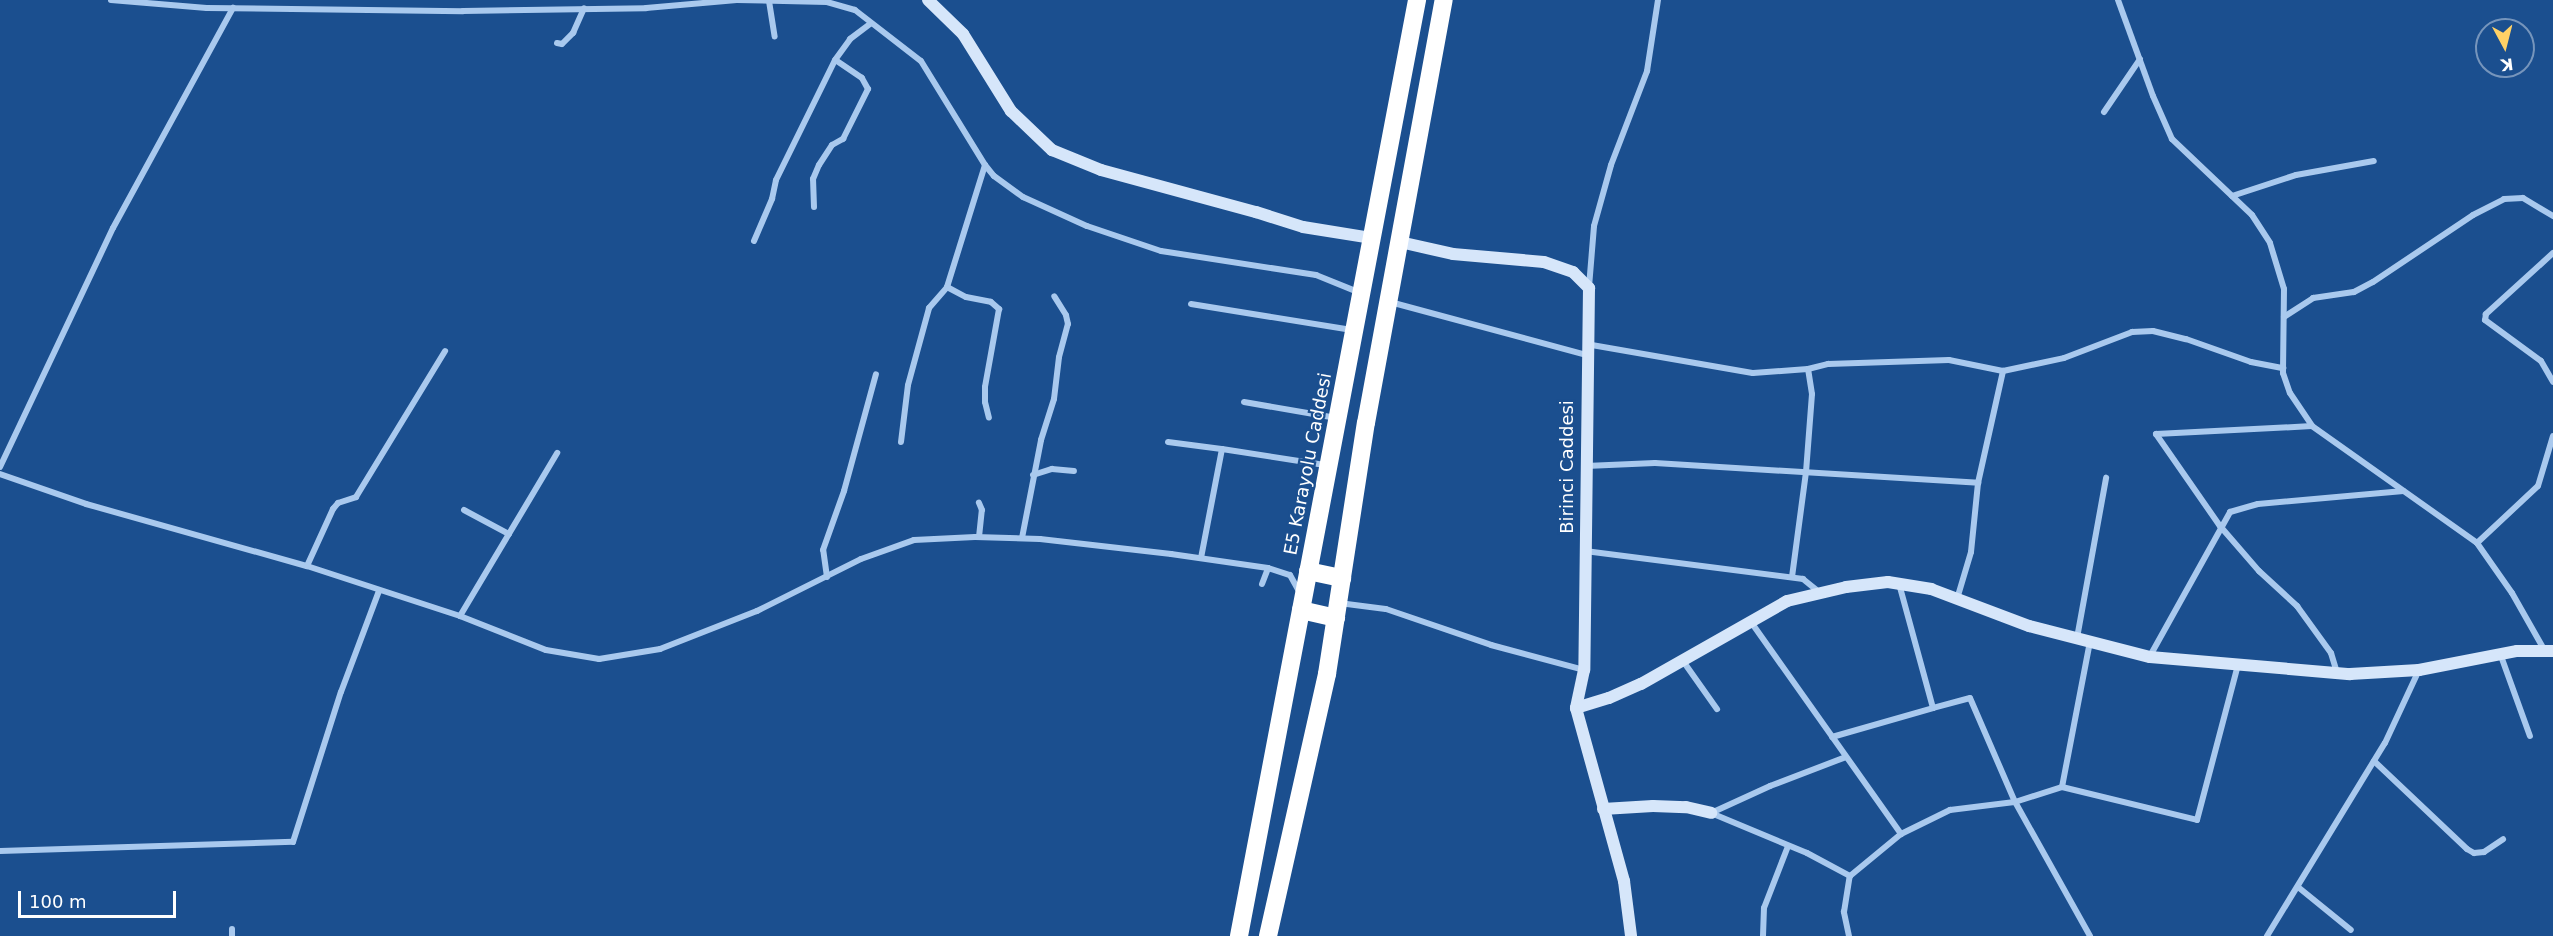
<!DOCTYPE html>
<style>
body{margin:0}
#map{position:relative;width:2553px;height:936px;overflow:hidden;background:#1b4f8f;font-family:"DejaVu Sans",sans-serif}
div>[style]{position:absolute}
.street>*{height:6px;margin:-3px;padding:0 3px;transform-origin:3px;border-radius:3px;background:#a9c9ee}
.secondary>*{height:12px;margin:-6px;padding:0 6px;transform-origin:6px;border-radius:6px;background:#d6e6fa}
.highway>*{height:18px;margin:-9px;padding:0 9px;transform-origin:9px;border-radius:9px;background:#fff}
span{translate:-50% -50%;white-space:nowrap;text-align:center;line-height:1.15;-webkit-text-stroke:4.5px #1b4f8f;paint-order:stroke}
.street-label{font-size:18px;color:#fff}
.north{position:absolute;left:2475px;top:18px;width:60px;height:60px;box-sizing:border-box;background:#1b4f8f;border:2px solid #7695bc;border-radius:50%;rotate:173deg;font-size:16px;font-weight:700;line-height:24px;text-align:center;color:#fff}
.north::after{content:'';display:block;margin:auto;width:21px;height:27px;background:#ffd166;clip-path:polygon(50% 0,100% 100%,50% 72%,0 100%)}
.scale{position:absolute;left:18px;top:891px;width:158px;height:27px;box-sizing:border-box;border:3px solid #fff;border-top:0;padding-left:8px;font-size:18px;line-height:21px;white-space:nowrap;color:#fff;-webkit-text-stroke:4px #1b4f8f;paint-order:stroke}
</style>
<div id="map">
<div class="street">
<div style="left:111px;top:0;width:96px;rotate:4.8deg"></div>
<div style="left:207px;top:8px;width:256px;rotate:0.7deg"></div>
<div style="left:463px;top:11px;width:183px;rotate:-0.9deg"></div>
<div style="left:646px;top:8px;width:91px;rotate:-5deg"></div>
<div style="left:737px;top:0;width:90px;rotate:1.3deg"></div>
<div style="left:827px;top:2px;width:29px;rotate:16deg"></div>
<div style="left:855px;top:10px;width:83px;rotate:37.7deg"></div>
<div style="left:921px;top:61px;width:122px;rotate:58.4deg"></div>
<div style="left:985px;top:165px;width:14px;rotate:51deg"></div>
<div style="left:994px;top:176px;width:36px;rotate:36deg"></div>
<div style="left:1023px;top:197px;width:70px;rotate:24.4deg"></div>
<div style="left:1087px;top:226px;width:78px;rotate:18.7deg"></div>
<div style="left:1161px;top:251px;width:157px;rotate:8.8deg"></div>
<div style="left:1316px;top:275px;width:45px;rotate:22deg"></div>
<div style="left:2118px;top:0;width:102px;rotate:70deg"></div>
<div style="left:2153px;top:96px;width:47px;rotate:66.2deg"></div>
<div style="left:2172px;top:139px;width:110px;rotate:43.5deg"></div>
<div style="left:2252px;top:215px;width:33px;rotate:57deg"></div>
<div style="left:2270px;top:243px;width:48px;rotate:73.1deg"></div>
<div style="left:2284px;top:289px;width:84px;rotate:90.7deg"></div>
<div style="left:2283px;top:373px;width:21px;rotate:71deg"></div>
<div style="left:2290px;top:393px;width:40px;rotate:56deg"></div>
<div style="left:2312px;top:426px;width:202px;rotate:35.3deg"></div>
<div style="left:2477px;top:543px;width:61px;rotate:55deg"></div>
<div style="left:2512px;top:593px;width:67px;rotate:60.4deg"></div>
<div style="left:769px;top:1px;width:36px;rotate:81deg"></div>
<div style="left:557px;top:43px;width:5px;rotate:11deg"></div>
<div style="left:562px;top:44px;width:16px;rotate:-45deg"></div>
<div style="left:573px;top:33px;width:27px;rotate:-66deg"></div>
<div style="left:2104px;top:112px;width:64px;rotate:-55.8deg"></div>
<div style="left:2232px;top:196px;width:67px;rotate:-18.2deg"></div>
<div style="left:2296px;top:175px;width:79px;rotate:-10.2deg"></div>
<div style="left:814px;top:207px;width:28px;rotate:-92deg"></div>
<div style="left:813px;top:179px;width:15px;rotate:-67deg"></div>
<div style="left:819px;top:165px;width:24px;rotate:-57deg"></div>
<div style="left:832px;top:145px;width:13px;rotate:-29deg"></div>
<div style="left:843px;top:139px;width:56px;rotate:-63.4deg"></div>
<div style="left:868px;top:89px;width:13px;rotate:-119deg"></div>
<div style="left:862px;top:78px;width:32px;rotate:-146deg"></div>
<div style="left:754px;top:241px;width:46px;rotate:-66.8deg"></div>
<div style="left:772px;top:199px;width:19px;rotate:-78deg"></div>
<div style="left:776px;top:180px;width:134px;rotate:-63.8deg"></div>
<div style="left:835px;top:60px;width:26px;rotate:-54deg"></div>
<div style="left:850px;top:39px;width:26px;rotate:-37deg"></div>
<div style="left:2553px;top:253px;width:91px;rotate:137.7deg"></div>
<div style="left:2486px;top:314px;width:6px;rotate:99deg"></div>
<div style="left:2485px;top:320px;width:69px;rotate:36.2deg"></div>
<div style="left:2541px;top:361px;width:24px;rotate:60deg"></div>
<div style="left:947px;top:287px;width:21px;rotate:28deg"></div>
<div style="left:966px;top:297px;width:25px;rotate:11deg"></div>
<div style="left:991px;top:302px;width:11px;rotate:41deg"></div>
<div style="left:999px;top:309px;width:79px;rotate:100.2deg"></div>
<div style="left:985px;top:387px;width:15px;rotate:90deg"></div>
<div style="left:985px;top:402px;width:16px;rotate:76deg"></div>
<div style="left:1589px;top:287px;width:61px;rotate:-85.3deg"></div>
<div style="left:1594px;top:226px;width:63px;rotate:-74.4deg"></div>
<div style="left:1611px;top:165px;width:101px;rotate:-69deg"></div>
<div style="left:1647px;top:71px;width:72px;rotate:-81.2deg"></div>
<div style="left:1390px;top:302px;width:203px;rotate:15.1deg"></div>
<div style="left:1191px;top:304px;width:163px;rotate:9.2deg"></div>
<div style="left:2284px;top:317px;width:35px;rotate:-33deg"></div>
<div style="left:2313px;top:298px;width:41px;rotate:-8.3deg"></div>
<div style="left:2354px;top:292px;width:21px;rotate:-28deg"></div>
<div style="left:2373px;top:282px;width:120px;rotate:-33.8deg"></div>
<div style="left:2473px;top:215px;width:35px;rotate:-27deg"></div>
<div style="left:2504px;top:199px;width:19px;rotate:-3deg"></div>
<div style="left:2523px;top:198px;width:35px;rotate:31deg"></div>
<div style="left:1586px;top:344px;width:169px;rotate:9.9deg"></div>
<div style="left:1753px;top:373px;width:55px;rotate:-4.2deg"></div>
<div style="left:1808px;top:369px;width:21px;rotate:-14deg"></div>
<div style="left:1828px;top:364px;width:121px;rotate:-1.9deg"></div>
<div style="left:1949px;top:360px;width:55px;rotate:11.5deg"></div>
<div style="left:2003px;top:371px;width:62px;rotate:-12deg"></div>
<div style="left:2064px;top:358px;width:73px;rotate:-20.9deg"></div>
<div style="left:2132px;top:332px;width:21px;rotate:-3deg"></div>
<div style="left:2153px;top:331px;width:34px;rotate:14deg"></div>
<div style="left:2186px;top:339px;width:69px;rotate:19.5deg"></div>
<div style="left:2251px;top:362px;width:33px;rotate:11deg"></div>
<div style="left:1244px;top:402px;width:94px;rotate:9.8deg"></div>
<div style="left:2156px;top:434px;width:112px;rotate:55.2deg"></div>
<div style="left:2220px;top:526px;width:60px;rotate:49.1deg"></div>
<div style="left:2259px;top:571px;width:52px;rotate:42.6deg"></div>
<div style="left:2297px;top:606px;width:58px;rotate:54.1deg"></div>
<div style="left:2331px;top:653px;width:21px;rotate:73deg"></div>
<div style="left:2156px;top:434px;width:156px;rotate:-2.9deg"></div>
<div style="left:901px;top:442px;width:57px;rotate:-83deg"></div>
<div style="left:908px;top:385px;width:80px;rotate:-74.7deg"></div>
<div style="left:929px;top:308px;width:28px;rotate:-49deg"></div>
<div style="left:947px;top:287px;width:128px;rotate:-72.7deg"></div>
<div style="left:1168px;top:442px;width:54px;rotate:7.4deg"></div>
<div style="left:1586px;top:466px;width:69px;rotate:-2.5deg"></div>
<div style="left:1655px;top:463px;width:324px;rotate:3.5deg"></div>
<div style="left:0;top:467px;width:264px;rotate:-64.7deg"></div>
<div style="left:113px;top:228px;width:251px;rotate:-61.4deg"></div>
<div style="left:0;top:474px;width:91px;rotate:19.2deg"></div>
<div style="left:86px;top:504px;width:230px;rotate:15.7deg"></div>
<div style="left:307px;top:566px;width:161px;rotate:18.1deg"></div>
<div style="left:460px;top:616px;width:92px;rotate:21.6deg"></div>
<div style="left:546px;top:650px;width:54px;rotate:9.6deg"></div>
<div style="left:599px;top:659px;width:62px;rotate:-9.3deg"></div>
<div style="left:660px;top:649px;width:104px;rotate:-21.4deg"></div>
<div style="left:757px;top:611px;width:116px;rotate:-26.6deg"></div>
<div style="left:861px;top:559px;width:56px;rotate:-19.7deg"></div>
<div style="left:914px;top:540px;width:61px;rotate:-2.8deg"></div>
<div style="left:975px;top:537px;width:65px;rotate:1.8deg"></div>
<div style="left:1040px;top:539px;width:132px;rotate:6.5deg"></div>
<div style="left:1171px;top:554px;width:98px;rotate:8.2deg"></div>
<div style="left:1268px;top:568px;width:23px;rotate:18deg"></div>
<div style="left:1290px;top:575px;width:18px;rotate:61deg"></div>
<div style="left:1033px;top:475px;width:20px;rotate:-18deg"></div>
<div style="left:1052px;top:469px;width:22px;rotate:5deg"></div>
<div style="left:464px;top:510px;width:51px;rotate:28.1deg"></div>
<div style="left:979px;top:537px;width:27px;rotate:-84deg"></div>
<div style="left:982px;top:510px;width:8px;rotate:-113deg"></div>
<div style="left:1022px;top:538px;width:100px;rotate:-79deg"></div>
<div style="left:1041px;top:440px;width:43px;rotate:-72.4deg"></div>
<div style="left:1054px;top:399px;width:42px;rotate:-83.2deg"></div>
<div style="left:1059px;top:357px;width:34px;rotate:-75deg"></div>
<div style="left:1068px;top:324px;width:9px;rotate:-103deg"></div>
<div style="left:1066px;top:315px;width:22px;rotate:-122deg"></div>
<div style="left:2477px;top:543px;width:83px;rotate:-43.1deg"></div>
<div style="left:2538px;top:486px;width:52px;rotate:-73.3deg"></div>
<div style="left:1585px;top:551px;width:220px;rotate:7.3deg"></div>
<div style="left:1803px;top:579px;width:22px;rotate:39deg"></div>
<div style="left:1201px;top:558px;width:111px;rotate:-79.1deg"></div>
<div style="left:1222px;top:449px;width:104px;rotate:8.8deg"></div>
<div style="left:307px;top:566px;width:63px;rotate:-65.5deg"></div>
<div style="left:333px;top:509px;width:8px;rotate:-50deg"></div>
<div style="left:338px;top:503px;width:19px;rotate:-18deg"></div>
<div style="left:356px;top:497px;width:171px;rotate:-58.6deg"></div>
<div style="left:827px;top:577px;width:27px;rotate:-98deg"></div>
<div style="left:823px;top:550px;width:63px;rotate:-70.4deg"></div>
<div style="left:844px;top:491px;width:121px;rotate:-74.7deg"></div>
<div style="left:1792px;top:577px;width:106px;rotate:-82.4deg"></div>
<div style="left:1806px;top:472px;width:78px;rotate:-85.6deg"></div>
<div style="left:1812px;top:394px;width:25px;rotate:-99deg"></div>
<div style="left:1262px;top:584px;width:17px;rotate:-69deg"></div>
<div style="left:1957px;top:599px;width:49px;rotate:-73.4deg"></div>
<div style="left:1971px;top:552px;width:69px;rotate:-84.2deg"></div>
<div style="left:1978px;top:483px;width:115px;rotate:-77.4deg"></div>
<div style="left:1339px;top:603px;width:47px;rotate:7.3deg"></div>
<div style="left:1386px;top:609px;width:111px;rotate:18.9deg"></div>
<div style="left:1491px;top:645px;width:96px;rotate:15deg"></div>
<div style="left:460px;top:616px;width:190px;rotate:-59.2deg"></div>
<div style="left:1751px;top:622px;width:260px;rotate:54.7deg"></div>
<div style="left:2077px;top:638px;width:163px;rotate:-79.7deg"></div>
<div style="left:2150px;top:656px;width:165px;rotate:-60.9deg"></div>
<div style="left:2230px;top:512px;width:29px;rotate:-16deg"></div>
<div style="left:2258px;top:504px;width:146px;rotate:-5.1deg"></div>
<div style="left:2501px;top:656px;width:85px;rotate:70.1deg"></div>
<div style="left:1683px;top:661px;width:59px;rotate:54.7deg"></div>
<div style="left:1832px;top:737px;width:105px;rotate:-16deg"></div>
<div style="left:1933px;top:708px;width:129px;rotate:-105.3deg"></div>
<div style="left:2374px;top:761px;width:128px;rotate:43.4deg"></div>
<div style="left:2467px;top:849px;width:8px;rotate:30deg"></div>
<div style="left:2474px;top:853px;width:10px;rotate:-6deg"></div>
<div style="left:2484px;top:852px;width:23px;rotate:-34deg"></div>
<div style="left:2062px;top:787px;width:148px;rotate:-79.1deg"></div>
<div style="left:1711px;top:813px;width:104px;rotate:22.6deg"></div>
<div style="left:1807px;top:853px;width:49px;rotate:28.1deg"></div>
<div style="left:1850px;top:876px;width:66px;rotate:-39.5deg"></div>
<div style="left:1901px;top:834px;width:55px;rotate:-26.1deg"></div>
<div style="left:1950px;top:810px;width:65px;rotate:-7deg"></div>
<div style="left:2015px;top:802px;width:113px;rotate:-113.4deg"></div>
<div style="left:1970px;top:698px;width:38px;rotate:165deg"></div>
<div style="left:1711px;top:813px;width:65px;rotate:-24.6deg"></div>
<div style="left:1770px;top:786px;width:81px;rotate:-20.9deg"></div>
<div style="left:0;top:851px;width:293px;rotate:-1.8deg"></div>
<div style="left:293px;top:842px;width:157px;rotate:-72.3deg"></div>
<div style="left:341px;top:692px;width:108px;rotate:-69.4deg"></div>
<div style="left:2298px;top:887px;width:68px;rotate:39.1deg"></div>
<div style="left:232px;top:936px;width:7px;rotate:-90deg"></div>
<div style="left:1763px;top:936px;width:28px;rotate:-88deg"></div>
<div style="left:1764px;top:908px;width:66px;rotate:-68.8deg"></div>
<div style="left:1849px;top:936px;width:25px;rotate:-102deg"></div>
<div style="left:1844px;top:912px;width:36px;rotate:-81deg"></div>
<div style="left:2090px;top:936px;width:154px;rotate:-119.2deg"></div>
<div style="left:2015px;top:802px;width:49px;rotate:-17.7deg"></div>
<div style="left:2062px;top:787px;width:139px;rotate:13.7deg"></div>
<div style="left:2197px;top:820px;width:160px;rotate:-75.2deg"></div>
<div style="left:2267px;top:936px;width:226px;rotate:-58.6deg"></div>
<div style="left:2385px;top:743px;width:81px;rotate:-65deg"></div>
</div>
<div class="secondary">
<div style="left:928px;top:0;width:49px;rotate:44.2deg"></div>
<div style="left:963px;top:34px;width:91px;rotate:58.1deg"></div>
<div style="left:1011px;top:111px;width:57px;rotate:43.6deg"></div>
<div style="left:1052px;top:150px;width:53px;rotate:22.2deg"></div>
<div style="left:1101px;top:170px;width:161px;rotate:15.2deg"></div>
<div style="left:1256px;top:212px;width:49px;rotate:17.7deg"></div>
<div style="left:1303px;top:227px;width:70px;rotate:9.1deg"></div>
<div style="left:1400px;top:242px;width:54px;rotate:12.8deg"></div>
<div style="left:1453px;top:254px;width:91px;rotate:5deg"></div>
<div style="left:1544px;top:262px;width:31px;rotate:19deg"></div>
<div style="left:1573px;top:272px;width:23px;rotate:45deg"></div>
<div style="left:1589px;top:288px;width:382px;rotate:90.7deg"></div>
<div style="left:1584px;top:670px;width:39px;rotate:102deg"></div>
<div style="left:1576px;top:708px;width:180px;rotate:74.5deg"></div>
<div style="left:1624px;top:881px;width:55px;rotate:82.7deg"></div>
<div style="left:1576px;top:708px;width:34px;rotate:-17deg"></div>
<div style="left:1609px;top:698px;width:35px;rotate:-24deg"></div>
<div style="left:1641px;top:684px;width:168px;rotate:-29.6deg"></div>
<div style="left:1787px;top:601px;width:61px;rotate:-13.3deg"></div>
<div style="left:1846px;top:587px;width:42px;rotate:-6.8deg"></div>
<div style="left:1888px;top:582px;width:44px;rotate:9.2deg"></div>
<div style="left:1931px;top:589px;width:105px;rotate:20.7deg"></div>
<div style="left:2029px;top:626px;width:125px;rotate:14.4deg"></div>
<div style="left:2150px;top:657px;width:201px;rotate:4.9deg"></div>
<div style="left:2350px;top:674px;width:69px;rotate:-3.3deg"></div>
<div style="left:2419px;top:670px;width:100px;rotate:-11deg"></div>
<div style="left:2517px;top:651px;width:36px"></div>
<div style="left:1603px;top:809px;width:50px;rotate:-3.4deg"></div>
<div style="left:1653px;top:806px;width:33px;rotate:2deg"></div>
<div style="left:1686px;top:807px;width:26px;rotate:13deg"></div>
</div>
<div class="highway">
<div style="left:1308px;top:571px;width:35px;rotate:12deg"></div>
<div style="left:1301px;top:610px;width:36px;rotate:13deg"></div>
<div style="left:1239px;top:936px;width:953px;rotate:-79.23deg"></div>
<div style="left:1268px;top:936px;width:269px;rotate:-77.3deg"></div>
<div style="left:1327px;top:674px;width:254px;rotate:-81.2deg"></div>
<div style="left:1366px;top:423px;width:430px;rotate:-79.6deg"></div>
</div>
<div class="street-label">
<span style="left:1308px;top:464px;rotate:-79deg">E5 Karayolu Caddesi</span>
<span style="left:1567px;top:467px;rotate:-90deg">Birinci Caddesi</span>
</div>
<div class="north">K</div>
<div class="scale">100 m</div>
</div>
